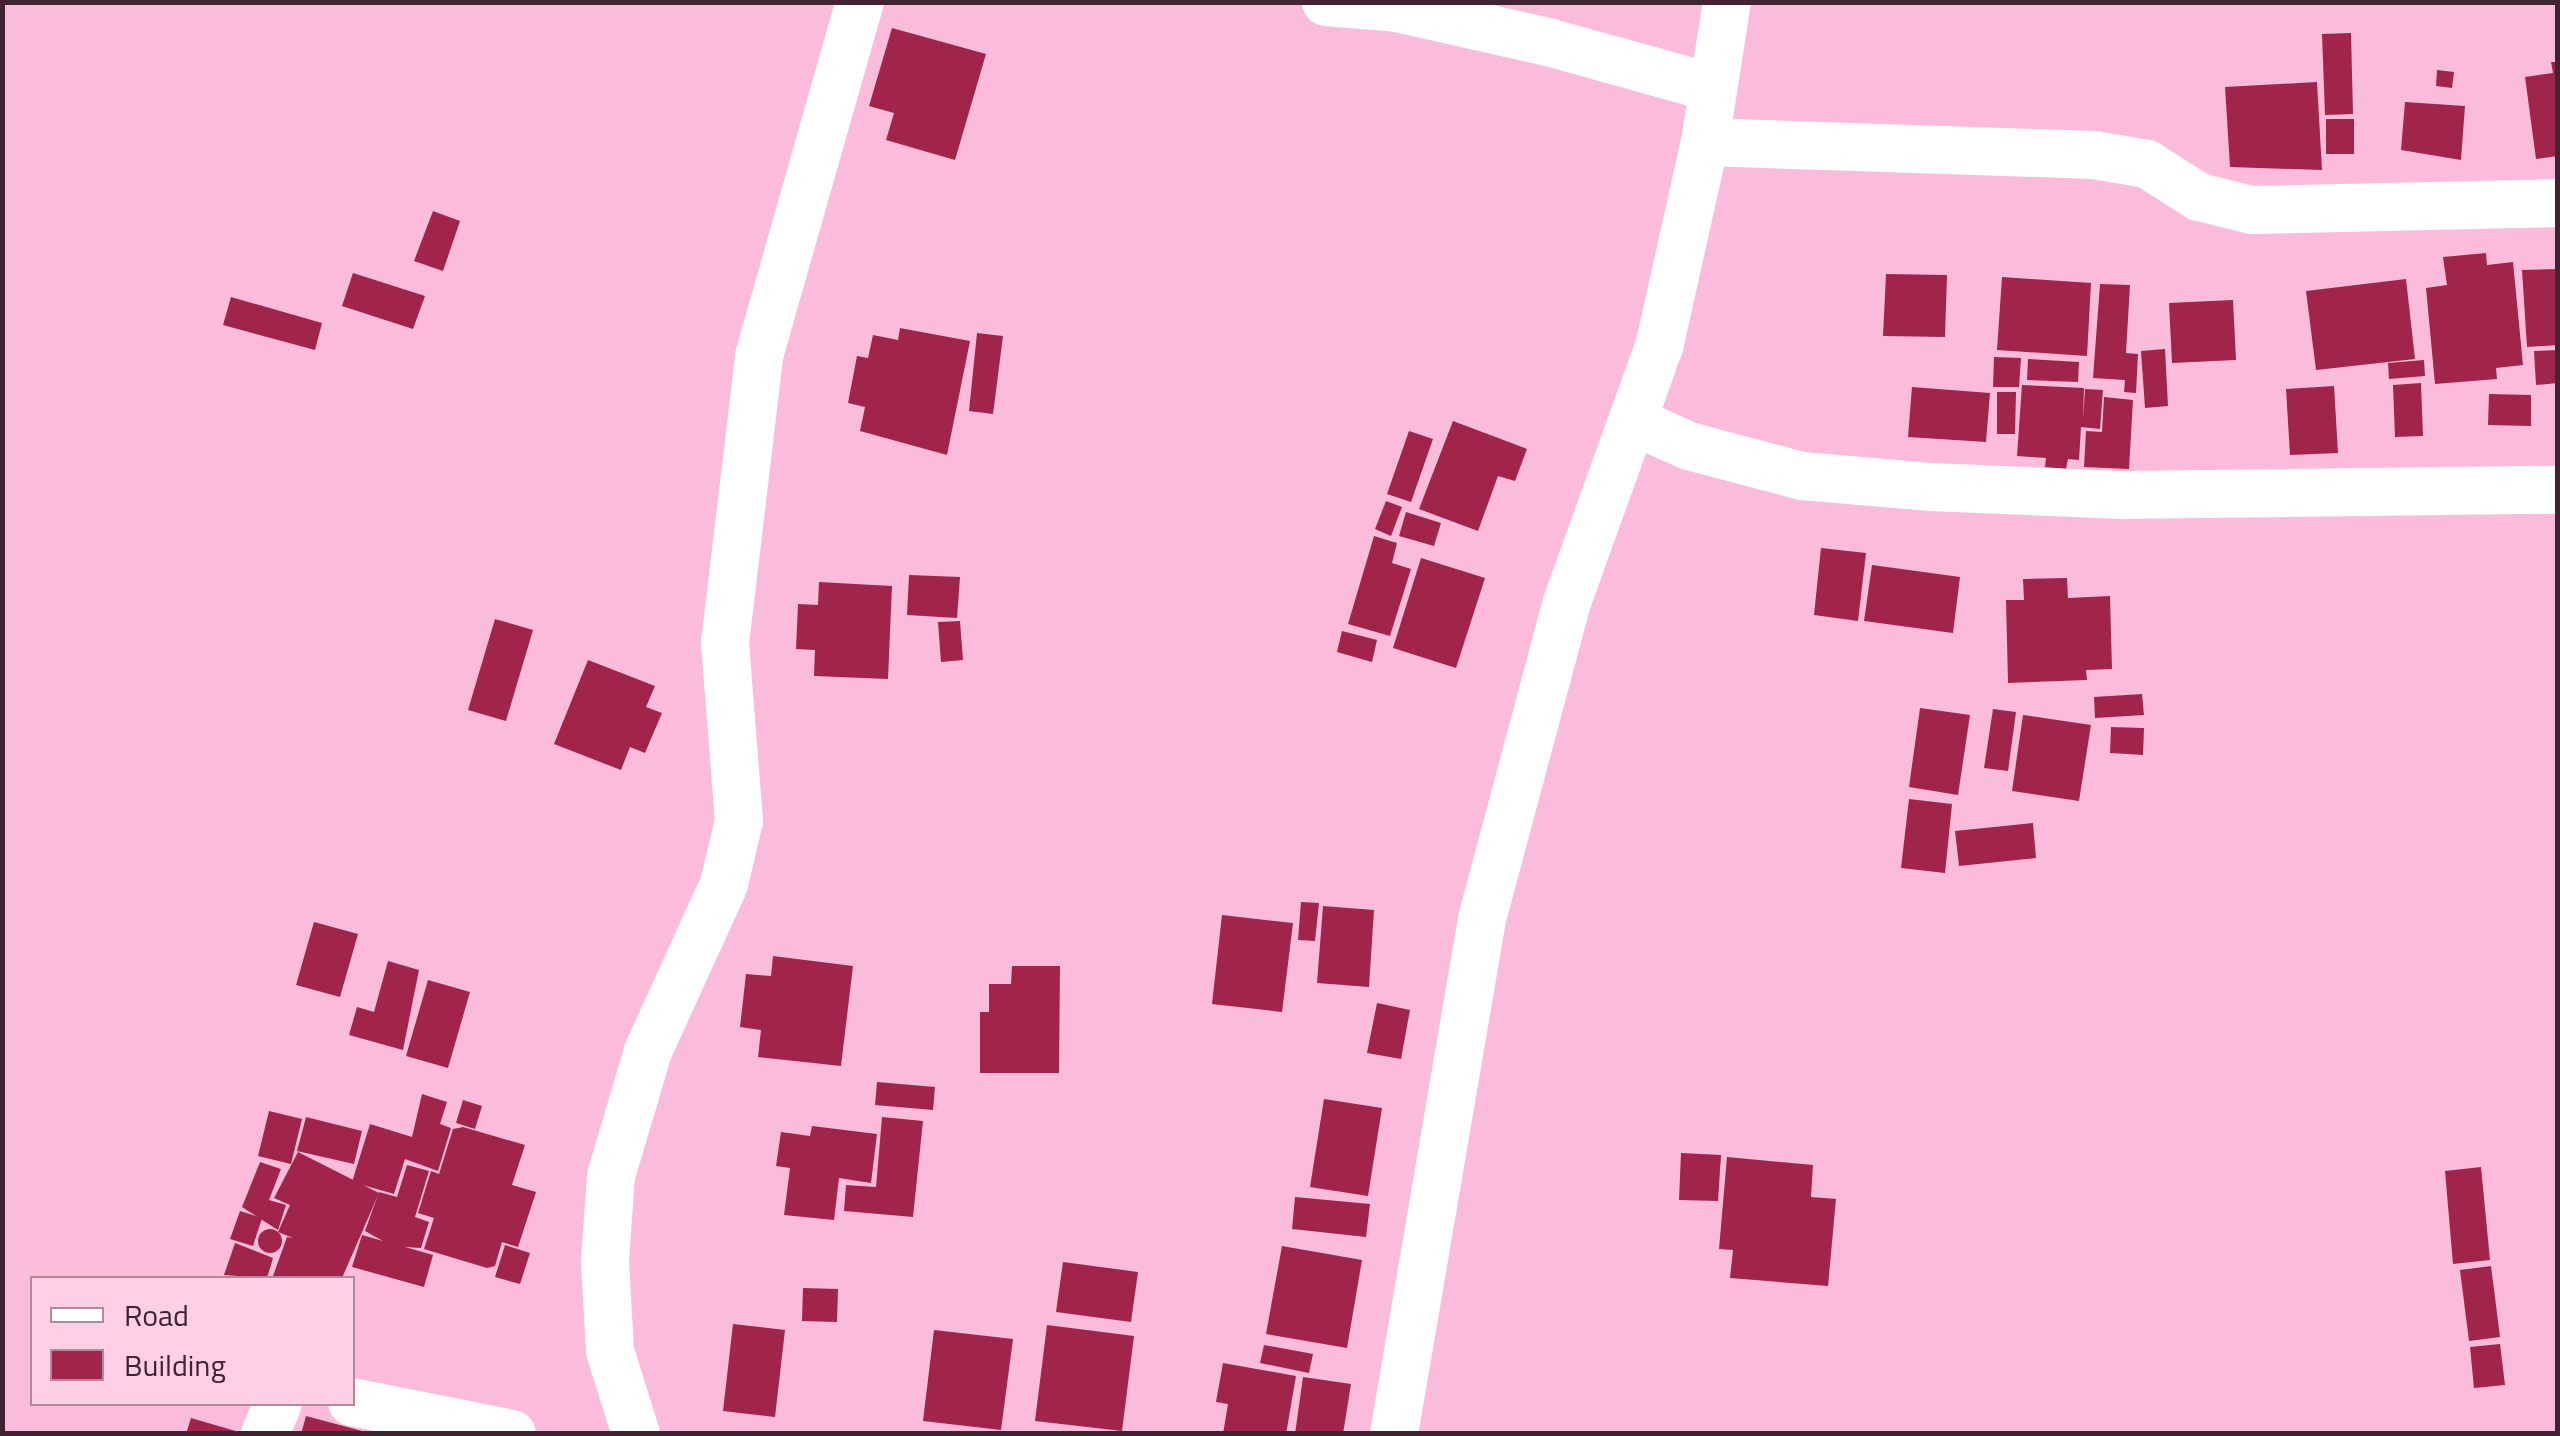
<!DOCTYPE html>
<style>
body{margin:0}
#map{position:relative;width:2560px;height:1436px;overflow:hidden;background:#fbbcdb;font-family:"Titillium Web",sans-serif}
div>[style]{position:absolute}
.building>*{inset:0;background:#a1254a}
.round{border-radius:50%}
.minor>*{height:48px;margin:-24px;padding:0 24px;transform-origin:24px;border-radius:24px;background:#fff}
span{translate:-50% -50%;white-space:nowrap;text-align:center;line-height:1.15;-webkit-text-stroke:10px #ffcfe5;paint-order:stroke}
.frame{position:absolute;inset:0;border:5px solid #412332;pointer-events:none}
.legend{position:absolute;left:30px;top:1276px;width:325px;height:130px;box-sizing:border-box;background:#ffcfe5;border:2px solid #b38a9d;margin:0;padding:12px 18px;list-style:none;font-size:30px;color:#412332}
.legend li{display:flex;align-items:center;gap:20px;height:50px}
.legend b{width:50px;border:2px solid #b38a9d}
</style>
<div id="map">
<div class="building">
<div style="clip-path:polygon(892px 28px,986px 54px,955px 160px,886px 140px,894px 113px,869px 106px)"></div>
<div style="clip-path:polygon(2351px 33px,2353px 114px,2325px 115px,2322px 34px)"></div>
<div style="clip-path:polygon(2551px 62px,2558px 62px,2558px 156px,2536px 159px,2525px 77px,2553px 73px)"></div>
<div style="clip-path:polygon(2437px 70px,2454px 72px,2452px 88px,2436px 86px)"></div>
<div style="clip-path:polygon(2317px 82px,2322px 170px,2230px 167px,2225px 87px)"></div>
<div style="clip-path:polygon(2405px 102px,2465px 106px,2461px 160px,2401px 150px)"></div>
<div style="clip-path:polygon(2326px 119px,2354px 119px,2354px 154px,2326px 154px)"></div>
<div style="clip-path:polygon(433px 211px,460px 221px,443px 271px,414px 261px)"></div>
<div style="clip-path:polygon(2486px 253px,2487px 265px,2513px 262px,2523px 365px,2496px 368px,2497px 379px,2435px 384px,2426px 288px,2447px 285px,2443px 257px)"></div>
<div style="clip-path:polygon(2558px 269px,2558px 345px,2527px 347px,2522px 270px)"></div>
<div style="clip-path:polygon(353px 273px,425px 296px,413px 329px,342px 306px)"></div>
<div style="clip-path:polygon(1886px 274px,1947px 275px,1945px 337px,1883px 336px)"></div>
<div style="clip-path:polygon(2002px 277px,2091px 283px,2087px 356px,1997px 350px)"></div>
<div style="clip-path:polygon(2406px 279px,2415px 359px,2316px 370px,2306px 291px)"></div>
<div style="clip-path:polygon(2100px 284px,2130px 285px,2126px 353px,2138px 354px,2136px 393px,2124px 392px,2125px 380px,2093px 378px)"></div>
<div style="clip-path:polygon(231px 297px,322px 323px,315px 350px,223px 325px)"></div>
<div style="clip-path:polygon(2233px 300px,2236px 360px,2172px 363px,2169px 303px)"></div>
<div style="clip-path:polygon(900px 328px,970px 341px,947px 455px,860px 431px,865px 407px,848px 403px,857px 356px,868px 358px,873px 335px,898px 340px)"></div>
<div style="clip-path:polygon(977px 333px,1003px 336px,993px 414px,969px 411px)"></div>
<div style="clip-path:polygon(2165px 349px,2168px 406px,2145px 408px,2141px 351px)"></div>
<div style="clip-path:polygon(2558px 350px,2558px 383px,2536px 385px,2534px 351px)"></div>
<div style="clip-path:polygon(1994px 357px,2021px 358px,2019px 387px,1993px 387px)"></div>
<div style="clip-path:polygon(2028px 359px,2079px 362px,2078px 382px,2027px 380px)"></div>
<div style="clip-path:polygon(2424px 360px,2425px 376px,2389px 379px,2388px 363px)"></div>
<div style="clip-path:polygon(2421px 383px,2423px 436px,2395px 437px,2393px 385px)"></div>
<div style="clip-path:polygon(2022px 385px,2084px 388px,2083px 420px,2085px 389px,2103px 390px,2100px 429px,2081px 427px,2079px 460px,2068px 459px,2066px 469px,2045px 467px,2046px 458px,2017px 456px)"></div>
<div style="clip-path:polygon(2334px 386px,2338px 453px,2290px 455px,2286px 389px)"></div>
<div style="clip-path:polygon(1912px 387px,1990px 393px,1986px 442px,1908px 437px)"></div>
<div style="clip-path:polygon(1997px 392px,2016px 392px,2015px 434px,1997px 434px)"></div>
<div style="clip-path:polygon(2489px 394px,2531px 395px,2531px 426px,2488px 425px)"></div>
<div style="clip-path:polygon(2104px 397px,2133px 400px,2129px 469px,2084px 467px,2086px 431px,2102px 432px)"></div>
<div style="clip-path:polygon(1453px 421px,1527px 449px,1515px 481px,1498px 476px,1478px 531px,1419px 509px)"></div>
<div style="clip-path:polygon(1409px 431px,1433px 439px,1411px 502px,1387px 494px)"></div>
<div style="clip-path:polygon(1386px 501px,1402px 507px,1391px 536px,1375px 529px)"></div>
<div style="clip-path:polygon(1406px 512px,1441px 523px,1434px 546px,1399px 536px)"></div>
<div style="clip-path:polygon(1374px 536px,1397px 543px,1392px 563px,1411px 569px,1390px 636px,1348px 624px)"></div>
<div style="clip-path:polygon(1821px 548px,1866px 553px,1858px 621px,1814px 615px)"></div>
<div style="clip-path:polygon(1421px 558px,1485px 578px,1456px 668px,1393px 648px)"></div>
<div style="clip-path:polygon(1872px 565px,1960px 577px,1953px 633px,1864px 621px)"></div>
<div style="clip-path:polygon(909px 575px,960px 577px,957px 618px,907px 615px)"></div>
<div style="clip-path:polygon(2067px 578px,2068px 598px,2110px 596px,2112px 669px,2086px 670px,2087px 680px,2008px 683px,2006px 600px,2024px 600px,2023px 579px)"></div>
<div style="clip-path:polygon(819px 582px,892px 586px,888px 679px,814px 676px,815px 650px,796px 649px,798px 604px,818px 605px)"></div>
<div style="clip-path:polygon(495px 619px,533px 630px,506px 721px,468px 710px)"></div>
<div style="clip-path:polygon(960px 621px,963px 660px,941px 662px,938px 622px)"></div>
<div style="clip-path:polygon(1342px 631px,1377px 640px,1372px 662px,1337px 652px)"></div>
<div style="clip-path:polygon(588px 660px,655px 686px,646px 707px,662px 713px,645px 753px,630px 747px,621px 770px,554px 744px)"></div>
<div style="clip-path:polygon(2142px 694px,2144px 715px,2095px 718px,2094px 697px)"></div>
<div style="clip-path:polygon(1920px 708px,1970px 715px,1958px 795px,1909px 787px)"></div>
<div style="clip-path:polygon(1993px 709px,2016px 712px,2008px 771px,1984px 768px)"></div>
<div style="clip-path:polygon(2023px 715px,2091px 725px,2079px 801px,2012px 791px)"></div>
<div style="clip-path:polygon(2111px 727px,2144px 728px,2143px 755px,2110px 753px)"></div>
<div style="clip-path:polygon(1909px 799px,1952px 804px,1945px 873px,1901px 868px)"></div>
<div style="clip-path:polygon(2033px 823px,2036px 858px,1959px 866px,1955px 831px)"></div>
<div style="clip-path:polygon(1301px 902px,1319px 903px,1315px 941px,1298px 940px)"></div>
<div style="clip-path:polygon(1323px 906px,1374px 910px,1369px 987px,1317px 983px)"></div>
<div style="clip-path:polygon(1222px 915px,1293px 923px,1282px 1012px,1212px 1004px)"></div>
<div style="clip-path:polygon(314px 922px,358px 934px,340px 997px,296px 985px)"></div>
<div style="clip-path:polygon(773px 956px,853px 966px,841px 1066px,758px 1057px,761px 1030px,740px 1027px,746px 974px,771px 976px)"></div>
<div style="clip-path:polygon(388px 961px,419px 970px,403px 1050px,349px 1035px,357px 1007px,374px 1012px)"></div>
<div style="clip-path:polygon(1012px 966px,1060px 966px,1059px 1073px,980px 1073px,980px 1012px,989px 1012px,989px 984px,1011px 984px)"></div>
<div style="clip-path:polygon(428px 980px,470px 992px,448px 1068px,406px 1056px)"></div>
<div style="clip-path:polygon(1377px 1003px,1410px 1010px,1401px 1059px,1367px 1053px)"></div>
<div style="clip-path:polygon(877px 1082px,935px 1087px,933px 1110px,875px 1105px)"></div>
<div style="clip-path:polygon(422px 1094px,447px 1102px,440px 1124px,451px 1128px,438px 1171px,405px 1159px,394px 1194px,352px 1182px,370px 1124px,412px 1137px)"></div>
<div style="clip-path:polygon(1324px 1099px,1382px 1108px,1368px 1196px,1310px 1187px)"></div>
<div style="clip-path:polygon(463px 1100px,482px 1106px,475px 1129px,456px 1123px)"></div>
<div style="clip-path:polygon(269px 1111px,302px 1119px,291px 1164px,258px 1156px)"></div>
<div style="clip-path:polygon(306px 1117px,362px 1131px,354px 1164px,297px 1151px)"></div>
<div style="clip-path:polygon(882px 1117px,923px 1121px,913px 1217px,844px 1211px,846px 1185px,876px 1187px)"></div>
<div style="clip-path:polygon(812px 1126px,877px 1134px,871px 1183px,839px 1178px,834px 1220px,784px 1215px,790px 1168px,776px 1166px,781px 1132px,810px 1136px)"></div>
<div style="clip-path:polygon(463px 1127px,525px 1145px,512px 1185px,536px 1192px,518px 1247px,502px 1242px,495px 1266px,487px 1268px,424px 1249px,434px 1218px,418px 1213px,431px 1171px,439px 1174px,453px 1129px)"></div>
<div style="clip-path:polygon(298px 1152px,379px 1193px,342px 1278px,273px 1276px,287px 1237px,293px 1238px,278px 1232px,290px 1205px,274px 1198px)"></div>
<div style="clip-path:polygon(1681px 1153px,1721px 1155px,1718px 1201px,1679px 1200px)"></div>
<div style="clip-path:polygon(1727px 1157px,1813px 1165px,1811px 1197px,1836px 1199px,1828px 1286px,1730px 1278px,1733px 1250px,1719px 1249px)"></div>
<div style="clip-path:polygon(260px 1162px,281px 1169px,269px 1200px,286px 1205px,278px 1230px,242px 1207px)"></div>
<div style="clip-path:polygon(407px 1165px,429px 1171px,415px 1217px,429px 1222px,421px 1248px,405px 1247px,433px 1255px,424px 1287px,352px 1267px,362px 1235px,383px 1241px,365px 1231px,379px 1192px,397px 1197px)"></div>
<div style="clip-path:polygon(2481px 1167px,2490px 1260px,2453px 1264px,2445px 1171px)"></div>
<div style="clip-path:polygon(1295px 1197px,1370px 1204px,1366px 1237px,1292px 1229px)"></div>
<div style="clip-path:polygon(240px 1211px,262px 1218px,253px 1246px,230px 1239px)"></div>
<div class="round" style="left:258px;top:1229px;width:24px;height:24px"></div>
<div style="clip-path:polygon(235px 1243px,273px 1258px,267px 1278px,224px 1275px)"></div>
<div style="clip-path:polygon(505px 1245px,530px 1253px,520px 1284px,495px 1277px)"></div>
<div style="clip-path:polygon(1282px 1246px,1362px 1260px,1347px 1348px,1266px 1334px)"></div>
<div style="clip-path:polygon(1063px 1262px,1138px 1272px,1131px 1322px,1056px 1312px)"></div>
<div style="clip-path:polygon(2491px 1266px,2500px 1337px,2469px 1341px,2460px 1270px)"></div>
<div style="clip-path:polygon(803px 1288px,838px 1289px,837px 1322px,802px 1321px)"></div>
<div style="clip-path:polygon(733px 1324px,785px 1330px,775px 1417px,723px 1411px)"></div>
<div style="clip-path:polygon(1047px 1325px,1134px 1336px,1122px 1431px,1035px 1421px)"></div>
<div style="clip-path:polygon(934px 1330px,1013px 1339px,1001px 1430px,923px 1421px)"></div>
<div style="clip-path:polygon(2500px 1344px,2505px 1385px,2474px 1388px,2470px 1347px)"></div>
<div style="clip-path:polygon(1264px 1345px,1313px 1354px,1309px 1373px,1260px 1363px)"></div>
<div style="clip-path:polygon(1223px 1363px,1296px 1376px,1286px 1434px,1223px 1434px,1228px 1404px,1216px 1402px)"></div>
<div style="clip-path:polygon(1303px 1377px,1351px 1384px,1343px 1434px,1295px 1434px)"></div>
<div style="clip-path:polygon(306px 1416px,366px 1432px,366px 1434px,301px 1434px)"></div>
<div style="clip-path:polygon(191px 1418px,239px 1432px,239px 1434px,186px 1434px)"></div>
</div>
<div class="minor">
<div style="left:1326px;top:2px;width:71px;rotate:4.8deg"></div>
<div style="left:1397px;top:8px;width:155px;rotate:12.7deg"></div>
<div style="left:1548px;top:42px;width:171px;rotate:15.6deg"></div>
<div style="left:1705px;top:142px;width:389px;rotate:1.9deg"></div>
<div style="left:2094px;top:155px;width:54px;rotate:9.6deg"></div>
<div style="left:2147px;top:164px;width:62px;rotate:32.4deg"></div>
<div style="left:2199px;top:197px;width:54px;rotate:14deg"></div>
<div style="left:2251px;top:210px;width:307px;rotate:-1.3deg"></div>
<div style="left:1633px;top:421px;width:61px;rotate:24.1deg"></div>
<div style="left:1689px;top:446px;width:117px;rotate:14.9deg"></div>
<div style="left:1802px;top:476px;width:129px;rotate:4.9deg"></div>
<div style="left:1931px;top:487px;width:190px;rotate:2.4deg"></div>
<div style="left:2121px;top:495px;width:437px;rotate:-0.7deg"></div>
<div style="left:352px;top:1402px;width:163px;rotate:11.3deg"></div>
<div style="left:265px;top:1434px;width:33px;rotate:-67deg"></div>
<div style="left:636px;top:1434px;width:87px;rotate:-107.4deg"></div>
<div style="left:610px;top:1351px;width:90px;rotate:-93.2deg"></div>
<div style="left:605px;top:1261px;width:85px;rotate:-86deg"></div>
<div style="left:611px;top:1176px;width:130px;rotate:-73.5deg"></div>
<div style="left:648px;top:1051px;width:183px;rotate:-65.5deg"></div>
<div style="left:724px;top:884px;width:65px;rotate:-76.6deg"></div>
<div style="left:739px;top:821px;width:179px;rotate:-94.5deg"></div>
<div style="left:725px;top:643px;width:289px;rotate:-83.2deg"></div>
<div style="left:759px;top:356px;width:368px;rotate:-74.1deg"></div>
<div style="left:1394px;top:1434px;width:522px;rotate:-80.3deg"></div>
<div style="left:1482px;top:919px;width:328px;rotate:-75deg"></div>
<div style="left:1567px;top:602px;width:275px;rotate:-70.2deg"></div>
<div style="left:1660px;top:343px;width:206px;rotate:-77.4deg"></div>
<div style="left:1705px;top:142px;width:142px;rotate:-81.1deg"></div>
</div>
<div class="frame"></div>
<ul class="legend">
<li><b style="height:12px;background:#fff"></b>Road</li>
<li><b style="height:28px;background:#a1254a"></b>Building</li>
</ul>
</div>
